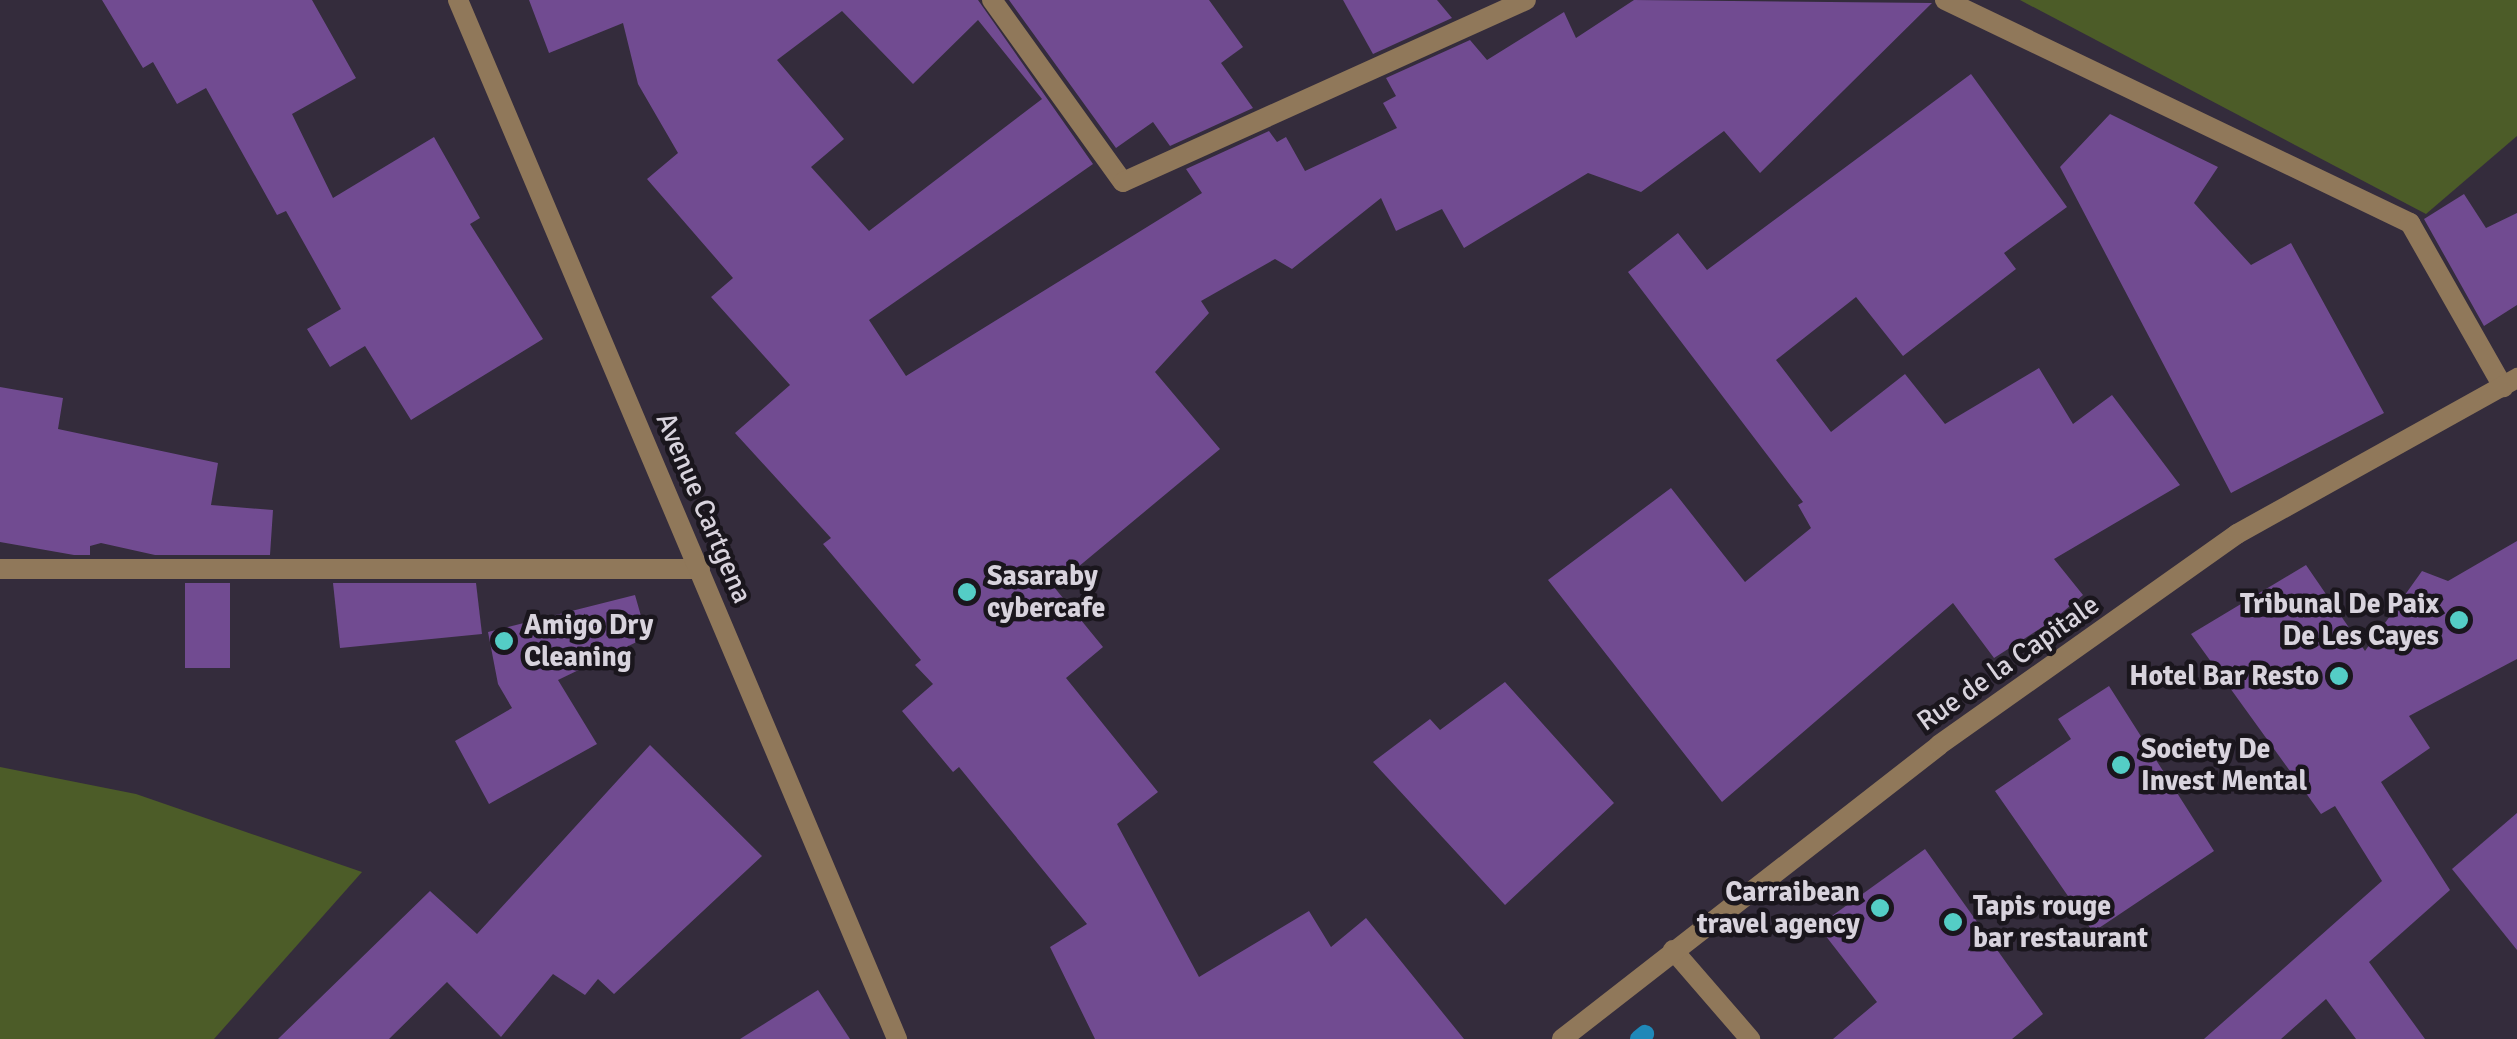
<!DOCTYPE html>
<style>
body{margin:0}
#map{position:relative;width:2517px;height:1039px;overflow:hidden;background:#342c3c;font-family:Signika,sans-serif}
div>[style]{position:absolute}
.green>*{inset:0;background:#4c5c28}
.stream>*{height:18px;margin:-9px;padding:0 9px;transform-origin:9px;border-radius:9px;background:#1f88b8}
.building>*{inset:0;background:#714b91}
.minor>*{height:20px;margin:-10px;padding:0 10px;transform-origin:10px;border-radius:10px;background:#90785a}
.tertiary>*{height:20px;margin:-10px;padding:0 10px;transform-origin:10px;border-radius:10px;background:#90785a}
.dots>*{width:28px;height:28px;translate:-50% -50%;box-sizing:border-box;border:5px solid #1a161d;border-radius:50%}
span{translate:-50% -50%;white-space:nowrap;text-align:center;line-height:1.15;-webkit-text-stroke:9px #1a161d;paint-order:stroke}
.street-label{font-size:28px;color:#d8d3dd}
.poi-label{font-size:28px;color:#d8d3dd;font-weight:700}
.left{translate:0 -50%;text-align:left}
.right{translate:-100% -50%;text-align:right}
</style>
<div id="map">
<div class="green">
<div style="clip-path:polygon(2020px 0,2517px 0,2517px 136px,2426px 214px)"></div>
<div style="clip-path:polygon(0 767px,136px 794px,362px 872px,214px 1039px,0 1039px)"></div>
</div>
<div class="stream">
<div style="left:1639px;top:1039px;width:8px;rotate:-40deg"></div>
</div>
<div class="building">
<div style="clip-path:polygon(102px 0,312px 0,356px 78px,292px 114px,333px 198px,434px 137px,480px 218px,470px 224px,543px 339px,411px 420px,365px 346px,330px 367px,307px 329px,341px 309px,286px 211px,277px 215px,206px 88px,177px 104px,153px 62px,143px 68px)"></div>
<div style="clip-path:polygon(evenodd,529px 0,978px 0,1093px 164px,869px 320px,906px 376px,1202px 193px,1186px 169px,1269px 131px,1277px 142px,1286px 137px,1305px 171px,1397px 128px,1383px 103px,1396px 96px,1386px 78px,1470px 40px,1487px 60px,1564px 12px,1576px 38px,1634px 0,1932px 3px,1760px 173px,1724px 131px,1641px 192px,1588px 173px,1464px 248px,1442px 209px,1396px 231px,1381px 198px,1292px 269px,1275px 259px,1201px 301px,1209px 313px,1155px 372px,1220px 449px,1054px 587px,1103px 647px,1066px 678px,1158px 792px,1117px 824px,1199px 977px,1309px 911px,1331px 947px,1366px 918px,1464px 1039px,1095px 1039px,1050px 947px,1087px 924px,959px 767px,953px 772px,902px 711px,933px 684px,915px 665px,921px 660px,823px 544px,831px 538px,735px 433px,790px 385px,711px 297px,733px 278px,647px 179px,678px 153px,638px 84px,623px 23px,549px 53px,529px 0,842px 11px,913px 84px,978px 20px,1042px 99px,869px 231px,811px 167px,844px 139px,777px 60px,842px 11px)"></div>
<div style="clip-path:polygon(1009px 0,1209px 0,1243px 47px,1221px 63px,1253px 108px,1170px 146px,1153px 122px,1116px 148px)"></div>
<div style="clip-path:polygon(1343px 0,1437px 0,1452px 18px,1373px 54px)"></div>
<div style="clip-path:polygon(1971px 74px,2067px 207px,2004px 253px,2016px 269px,1903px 356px,1856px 297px,1776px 360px,1831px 432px,1905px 374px,1945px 424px,2039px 368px,2073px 424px,2112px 395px,2180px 485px,2054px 559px,2083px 595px,2052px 621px,1994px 658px,1953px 603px,1722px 802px,1548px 580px,1671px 488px,1745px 582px,1811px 528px,1798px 505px,1803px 502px,1628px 272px,1678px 233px,1707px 270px)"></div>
<div style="clip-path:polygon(2110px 114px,2218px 167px,2194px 203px,2251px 265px,2291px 243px,2384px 413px,2231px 493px,2060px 167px)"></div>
<div style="clip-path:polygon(2464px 194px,2486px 228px,2517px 213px,2517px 305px,2484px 326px,2424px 219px)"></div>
<div style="clip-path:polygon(0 387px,63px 398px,58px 429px,218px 463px,211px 505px,273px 510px,270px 555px,155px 555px,101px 543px,90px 546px,90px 555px,74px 555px,0 542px)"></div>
<div style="clip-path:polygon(2517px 541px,2517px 659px,2409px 716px,2430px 748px,2381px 782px,2450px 890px,2369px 962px,2425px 1039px,2356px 1039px,2326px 999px,2281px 1039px,2204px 1039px,2382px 881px,2335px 806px,2321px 814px,2191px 634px,2306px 565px,2365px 651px,2422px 571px,2448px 581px)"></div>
<div style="clip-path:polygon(185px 583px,230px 583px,230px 668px,185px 668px)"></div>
<div style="clip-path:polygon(333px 583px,476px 583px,482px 634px,340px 648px)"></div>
<div style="clip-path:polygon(635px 595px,647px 637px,558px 680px,597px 744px,489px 804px,455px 741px,512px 708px,498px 684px,488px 632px)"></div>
<div style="clip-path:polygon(1505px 682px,1614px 803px,1505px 905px,1373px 762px,1430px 719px,1440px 730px)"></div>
<div style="clip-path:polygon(2109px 686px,2214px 851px,2093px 932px,1995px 791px,2071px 739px,2058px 719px)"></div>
<div style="clip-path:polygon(650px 745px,762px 856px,614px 994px,598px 979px,585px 995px,553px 974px,501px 1037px,447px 982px,389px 1039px,278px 1039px,430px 891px,477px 934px)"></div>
<div style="clip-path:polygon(2517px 813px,2517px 950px,2452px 869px)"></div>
<div style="clip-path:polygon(1925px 849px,2043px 1014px,2012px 1039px,1833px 1039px,1877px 1002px,1818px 926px)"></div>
<div style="clip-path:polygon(818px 990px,850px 1039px,740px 1039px)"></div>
</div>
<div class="minor">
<div style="left:992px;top:0;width:224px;rotate:54.3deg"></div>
<div style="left:1123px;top:182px;width:442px;rotate:-24.3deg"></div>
<div style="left:1945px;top:0;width:516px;rotate:25.62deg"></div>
<div style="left:2410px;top:223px;width:189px;rotate:60.4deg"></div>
<div style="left:0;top:569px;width:700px"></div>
<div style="left:1673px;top:950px;width:118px;rotate:49.1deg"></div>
</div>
<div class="tertiary">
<div style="left:458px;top:0;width:1128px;rotate:67.09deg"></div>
<div style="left:1562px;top:1039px;width:478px;rotate:-37.9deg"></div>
<div style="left:1939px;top:745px;width:365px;rotate:-35.3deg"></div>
<div style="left:2237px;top:534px;width:321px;rotate:-29.1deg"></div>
</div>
<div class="dots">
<div style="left:967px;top:592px;background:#54cdc6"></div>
<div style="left:2459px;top:620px;background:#54cdc6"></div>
<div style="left:504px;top:641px;background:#54cdc6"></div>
<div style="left:2339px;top:676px;background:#54cdc6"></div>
<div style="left:2121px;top:765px;background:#54cdc6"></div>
<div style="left:1880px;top:908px;background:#54cdc6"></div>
<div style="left:1953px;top:922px;background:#54cdc6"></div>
</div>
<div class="street-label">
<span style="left:704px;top:508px;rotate:67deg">Avenue Cartgena</span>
<span style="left:2008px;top:663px;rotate:-35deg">Rue de la Capitale</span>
</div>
<div class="poi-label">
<span class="left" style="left:987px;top:592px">Sasaraby<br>cybercafe</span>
<span class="right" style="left:2439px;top:620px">Tribunal De Paix<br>De Les Cayes</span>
<span class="left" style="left:524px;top:641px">Amigo Dry<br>Cleaning</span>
<span class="right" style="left:2319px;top:676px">Hotel Bar Resto</span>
<span class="left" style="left:2141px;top:765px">Society De<br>Invest Mental</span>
<span class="right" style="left:1860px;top:908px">Carraibean<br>travel agency</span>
<span class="left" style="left:1973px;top:922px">Tapis rouge<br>bar restaurant</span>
</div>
</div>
